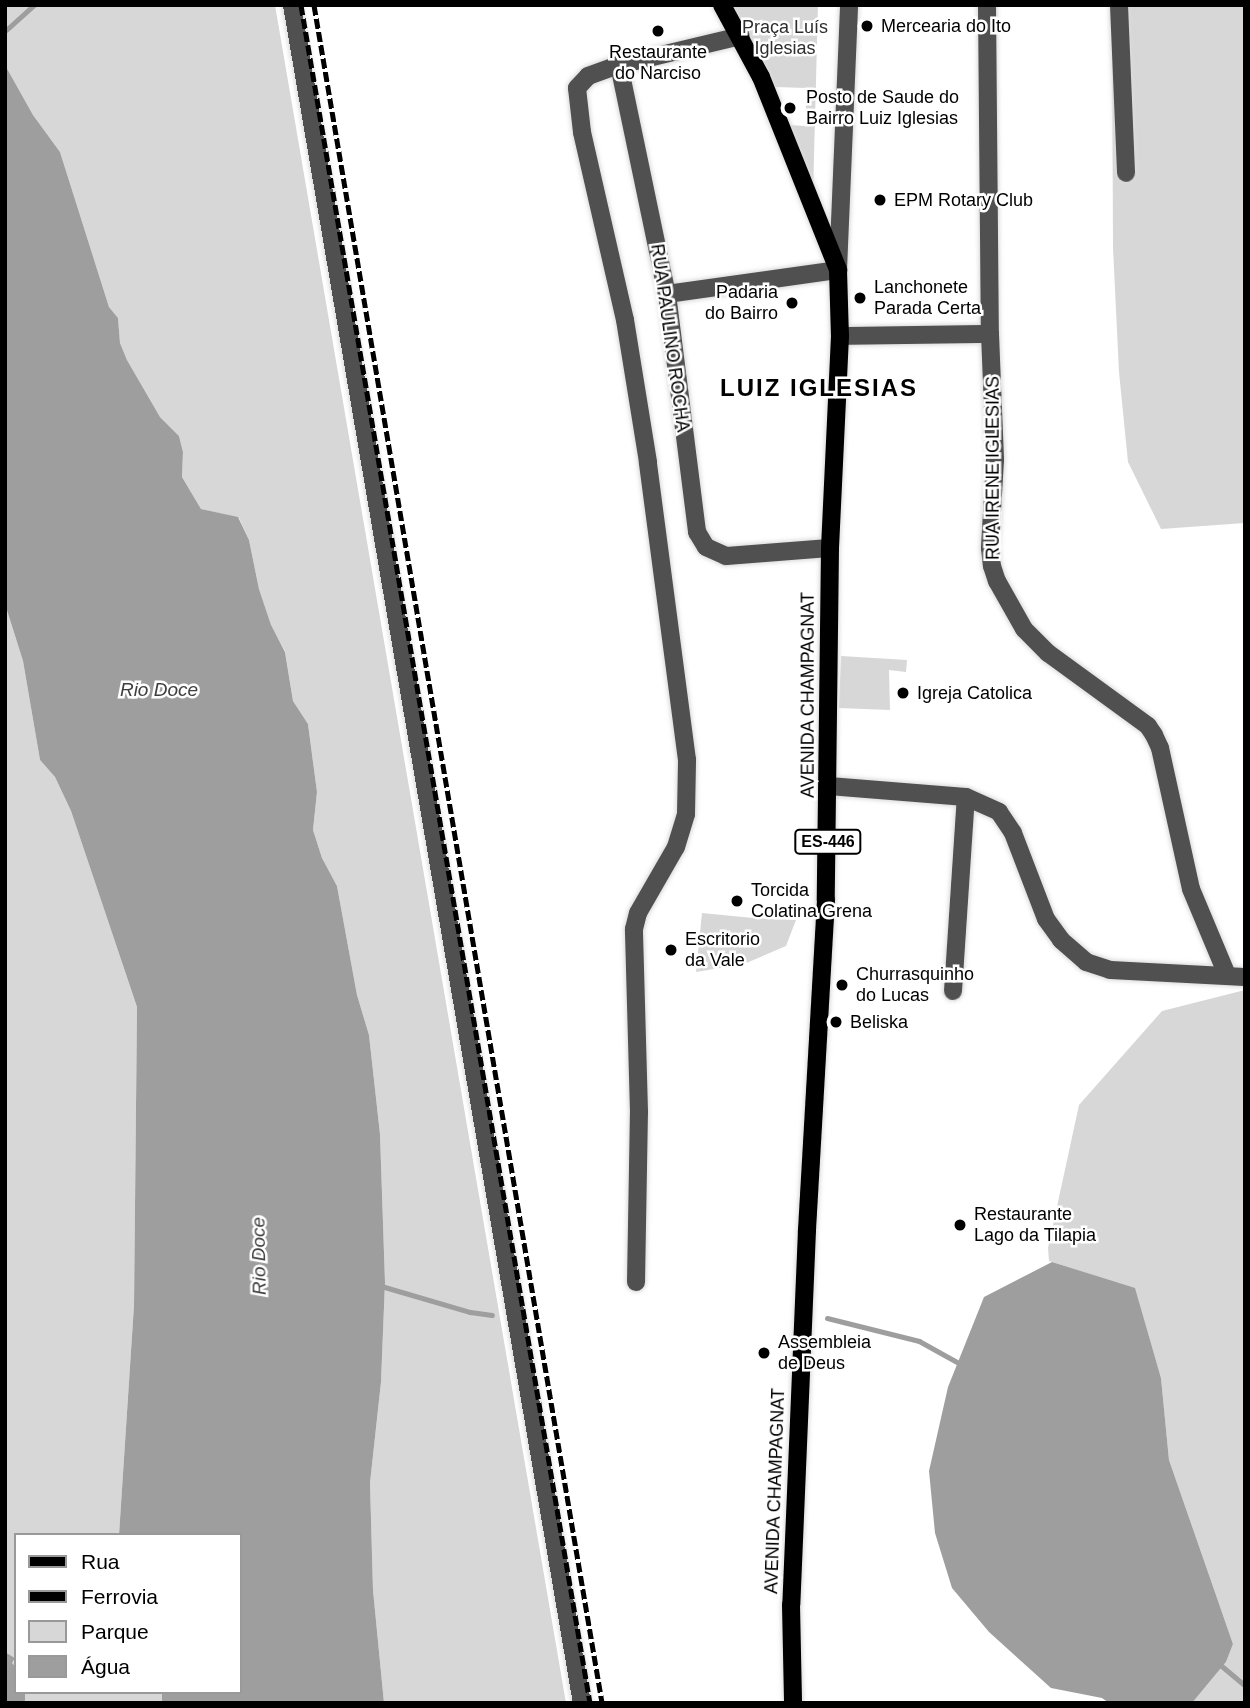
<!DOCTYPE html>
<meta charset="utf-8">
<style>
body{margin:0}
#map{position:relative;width:1250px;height:1708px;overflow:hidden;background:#fff;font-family:Arial,sans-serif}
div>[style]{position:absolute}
.green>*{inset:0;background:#d7d7d7}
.water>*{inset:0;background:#9e9e9e}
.stream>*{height:5px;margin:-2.5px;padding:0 2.5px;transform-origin:2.5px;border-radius:2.5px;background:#9e9e9e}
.roads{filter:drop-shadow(0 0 2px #dbdbdb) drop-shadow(0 0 2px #dbdbdb)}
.minor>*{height:18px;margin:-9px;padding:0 9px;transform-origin:9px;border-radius:9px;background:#505050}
.major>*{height:18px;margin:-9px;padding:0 9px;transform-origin:9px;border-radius:9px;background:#000}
.rail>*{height:5px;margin-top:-2.5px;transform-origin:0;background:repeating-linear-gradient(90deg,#000 0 10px,transparent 0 13.5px)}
.dots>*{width:19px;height:19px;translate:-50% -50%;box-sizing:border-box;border:4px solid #fff;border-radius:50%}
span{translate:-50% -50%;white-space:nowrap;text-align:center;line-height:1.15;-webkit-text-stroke:5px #fff;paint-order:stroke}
.shield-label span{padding:2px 5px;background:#fff;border:2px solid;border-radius:5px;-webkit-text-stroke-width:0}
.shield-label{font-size:16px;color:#000;font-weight:700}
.poi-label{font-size:18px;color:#000}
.left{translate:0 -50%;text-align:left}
.right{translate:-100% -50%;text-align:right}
.park-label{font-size:18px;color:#2e2e2e}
.street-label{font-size:18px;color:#000}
.water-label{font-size:19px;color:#3f3f3f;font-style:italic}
.district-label{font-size:24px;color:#000;font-weight:700;letter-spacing:2px}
.frame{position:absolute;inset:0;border:7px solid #000;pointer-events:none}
.legend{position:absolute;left:14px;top:1533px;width:228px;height:161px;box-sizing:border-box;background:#fff;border:2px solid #999;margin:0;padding:9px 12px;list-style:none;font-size:21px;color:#000}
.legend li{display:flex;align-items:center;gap:14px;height:35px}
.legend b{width:35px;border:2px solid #999}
</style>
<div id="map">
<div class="green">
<div style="clip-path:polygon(5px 5px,275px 5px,566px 1703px,384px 1703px,373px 1590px,370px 1483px,381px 1382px,385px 1282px,380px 1134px,369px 1035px,357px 995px,337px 886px,322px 858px,313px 830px,317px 792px,308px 724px,293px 701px,285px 651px,271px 626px,259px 589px,249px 540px,239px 518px,201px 509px,182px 477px,183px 452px,179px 436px,160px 417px,127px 360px,120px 343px,118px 318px,109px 307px,60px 152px,33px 115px,5px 65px)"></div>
<div style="clip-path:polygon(726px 5px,818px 5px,813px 194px,788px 125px,806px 126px,806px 88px,775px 87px)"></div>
<div style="clip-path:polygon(1112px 5px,1245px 5px,1245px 523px,1161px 529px,1128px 462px,1119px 372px,1113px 248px)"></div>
<div style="clip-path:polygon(5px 604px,23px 661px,40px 760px,55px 777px,71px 811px,137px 1007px,134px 1305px,119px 1535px,16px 1535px,16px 1667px,12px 1663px,15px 1658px,5px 1652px)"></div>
<div style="clip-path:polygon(841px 656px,907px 660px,906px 672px,889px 670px,890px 710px,839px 708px)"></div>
<div style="clip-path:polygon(702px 913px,753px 918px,796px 920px,786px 946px,744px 964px,696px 972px)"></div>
<div style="clip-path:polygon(1245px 990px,1245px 1703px,1192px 1703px,1226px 1662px,1233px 1644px,1169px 1460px,1161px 1378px,1135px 1289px,1049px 1261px,1048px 1248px,1079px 1105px,1162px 1011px)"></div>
<div style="clip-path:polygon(25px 1692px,162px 1692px,163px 1700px,162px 1703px,25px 1703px)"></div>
</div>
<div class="water">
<div style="clip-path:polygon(5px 65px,33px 115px,60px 152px,109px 307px,118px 318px,120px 343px,127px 360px,160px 417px,179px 436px,183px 452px,182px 477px,201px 509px,238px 517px,249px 540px,259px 589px,271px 625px,285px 652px,293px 701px,308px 724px,317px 792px,313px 830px,322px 858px,337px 886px,357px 995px,369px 1035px,380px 1134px,385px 1282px,381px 1382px,370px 1483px,373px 1590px,384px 1703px,162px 1703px,162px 1692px,240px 1692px,240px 1535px,119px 1535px,134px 1305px,137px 1007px,71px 811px,55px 777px,40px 760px,23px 661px,5px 604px)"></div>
<div style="clip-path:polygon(1052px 1262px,1135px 1288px,1161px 1378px,1169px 1460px,1233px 1644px,1226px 1662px,1192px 1703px,1109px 1703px,1102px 1698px,1051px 1688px,989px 1632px,952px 1588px,935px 1533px,929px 1471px,948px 1387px,984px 1297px)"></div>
<div style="clip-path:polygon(5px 1652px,15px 1658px,12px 1663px,16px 1667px,16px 1692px,25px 1692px,25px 1703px,5px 1703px)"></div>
</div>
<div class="stream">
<div style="left:5px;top:31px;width:39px;rotate:-42deg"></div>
<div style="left:381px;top:1286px;width:93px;rotate:16.3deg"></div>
<div style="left:470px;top:1312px;width:22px;rotate:8deg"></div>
<div style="left:827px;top:1318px;width:95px;rotate:14deg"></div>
<div style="left:919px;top:1341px;width:51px;rotate:29.1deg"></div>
<div style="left:1218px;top:1663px;width:35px;rotate:40deg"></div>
</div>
<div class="roads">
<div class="minor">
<div style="left:292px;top:5px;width:1723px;rotate:80.31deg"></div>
<div style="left:987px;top:5px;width:329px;rotate:89.5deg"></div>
<div style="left:990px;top:334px;width:126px;rotate:87.7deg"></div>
<div style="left:995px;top:460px;width:88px;rotate:93.3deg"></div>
<div style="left:990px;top:548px;width:18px;rotate:84deg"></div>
<div style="left:992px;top:566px;width:16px;rotate:72deg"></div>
<div style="left:997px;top:581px;width:55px;rotate:60.6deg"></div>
<div style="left:1024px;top:629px;width:34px;rotate:45deg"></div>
<div style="left:1048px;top:653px;width:124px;rotate:36.1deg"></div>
<div style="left:1148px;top:726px;width:11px;rotate:56deg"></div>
<div style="left:1154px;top:735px;width:14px;rotate:65deg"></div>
<div style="left:1160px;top:748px;width:144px;rotate:77.6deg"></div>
<div style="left:1191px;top:889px;width:93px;rotate:67.3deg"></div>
<div style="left:1119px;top:5px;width:168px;rotate:87.6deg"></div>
<div style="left:619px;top:65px;width:234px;rotate:78.2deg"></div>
<div style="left:667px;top:294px;width:240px;rotate:82.8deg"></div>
<div style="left:697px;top:532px;width:17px;rotate:59deg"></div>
<div style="left:706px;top:547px;width:22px;rotate:24deg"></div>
<div style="left:726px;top:556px;width:104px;rotate:-4.4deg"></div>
<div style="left:667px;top:294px;width:173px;rotate:-8deg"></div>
<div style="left:838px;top:270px;width:265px;rotate:-87.6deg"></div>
<div style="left:840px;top:336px;width:150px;rotate:-0.8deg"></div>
<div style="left:829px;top:786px;width:137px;rotate:4.6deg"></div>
<div style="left:966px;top:797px;width:36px;rotate:24deg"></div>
<div style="left:999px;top:812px;width:25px;rotate:56deg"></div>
<div style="left:1013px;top:833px;width:92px;rotate:69deg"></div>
<div style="left:1046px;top:919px;width:26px;rotate:54deg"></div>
<div style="left:1061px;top:940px;width:33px;rotate:41deg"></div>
<div style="left:1086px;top:962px;width:25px;rotate:18deg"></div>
<div style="left:1110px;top:970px;width:135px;rotate:3deg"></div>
<div style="left:953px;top:991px;width:194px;rotate:-86.2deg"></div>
<div style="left:636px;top:1282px;width:170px;rotate:-89deg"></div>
<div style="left:639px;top:1112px;width:183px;rotate:-91.6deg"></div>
<div style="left:634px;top:929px;width:16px;rotate:-76deg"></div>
<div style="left:638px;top:913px;width:76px;rotate:-60.1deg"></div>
<div style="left:676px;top:847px;width:34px;rotate:-73deg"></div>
<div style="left:686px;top:814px;width:54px;rotate:-88.9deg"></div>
<div style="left:687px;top:760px;width:301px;rotate:-97.5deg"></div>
<div style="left:648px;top:462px;width:144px;rotate:-99.2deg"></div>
<div style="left:625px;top:320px;width:193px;rotate:-102.9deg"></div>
<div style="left:582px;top:132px;width:44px;rotate:-96.5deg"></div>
<div style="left:577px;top:88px;width:16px;rotate:-47deg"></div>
<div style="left:588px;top:76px;width:33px;rotate:-20deg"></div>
<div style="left:619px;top:65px;width:125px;rotate:-13.4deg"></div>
</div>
<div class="major">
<div style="left:722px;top:5px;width:82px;rotate:61.6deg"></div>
<div style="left:761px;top:77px;width:208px;rotate:68.2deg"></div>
<div style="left:838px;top:270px;width:66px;rotate:88.3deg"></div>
<div style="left:840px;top:336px;width:212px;rotate:92.7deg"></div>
<div style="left:830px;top:548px;width:352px;rotate:90.7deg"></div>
<div style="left:826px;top:900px;width:331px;rotate:93.3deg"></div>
<div style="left:807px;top:1230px;width:375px;rotate:92.4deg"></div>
<div style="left:791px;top:1605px;width:98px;rotate:88.8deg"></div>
</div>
</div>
<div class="rail">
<div style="left:301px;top:5px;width:1722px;rotate:80.34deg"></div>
<div style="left:314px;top:5px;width:1722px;rotate:80.37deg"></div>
</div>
<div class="dots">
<div style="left:867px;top:26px;background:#000"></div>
<div style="left:658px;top:31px;background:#000"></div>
<div style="left:790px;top:108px;background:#000"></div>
<div style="left:880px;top:200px;background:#000"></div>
<div style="left:860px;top:298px;background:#000"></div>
<div style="left:792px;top:303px;background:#000"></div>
<div style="left:903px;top:693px;background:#000"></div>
<div style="left:737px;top:901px;background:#000"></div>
<div style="left:671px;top:950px;background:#000"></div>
<div style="left:842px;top:985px;background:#000"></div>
<div style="left:836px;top:1022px;background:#000"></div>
<div style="left:960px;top:1225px;background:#000"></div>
<div style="left:764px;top:1353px;background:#000"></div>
</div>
<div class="shield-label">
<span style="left:828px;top:842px">ES-446</span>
</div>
<div class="poi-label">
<span class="left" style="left:881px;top:26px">Mercearia do Ito</span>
<span style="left:658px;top:63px">Restaurante<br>do Narciso</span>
<span class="left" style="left:806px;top:108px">Posto de Saude do<br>Bairro Luiz Iglesias</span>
<span class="left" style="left:894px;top:200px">EPM Rotary Club</span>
<span class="left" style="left:874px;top:298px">Lanchonete<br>Parada Certa</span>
<span class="right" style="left:778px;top:303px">Padaria<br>do Bairro</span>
<span class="left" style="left:917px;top:693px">Igreja Catolica</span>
<span class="left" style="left:751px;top:901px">Torcida<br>Colatina Grena</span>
<span class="left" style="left:685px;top:950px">Escritorio<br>da Vale</span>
<span class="left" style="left:856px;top:985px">Churrasquinho<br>do Lucas</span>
<span class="left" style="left:850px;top:1022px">Beliska</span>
<span class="left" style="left:974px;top:1225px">Restaurante<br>Lago da Tilapia</span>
<span class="left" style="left:778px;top:1353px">Assembleia<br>de Deus</span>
</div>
<div class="park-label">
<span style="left:785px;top:38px">Praça Luís<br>Iglesias</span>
</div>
<div class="street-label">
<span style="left:670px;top:338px;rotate:82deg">RUA PAULINO ROCHA</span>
<span style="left:993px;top:468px;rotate:-90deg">RUA IRENE IGLESIAS</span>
<span style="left:808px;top:695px;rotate:-90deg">AVENIDA CHAMPAGNAT</span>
<span style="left:775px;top:1491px;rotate:-88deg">AVENIDA CHAMPAGNAT</span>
</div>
<div class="water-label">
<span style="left:159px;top:690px">Rio Doce</span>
<span style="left:259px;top:1256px;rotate:-91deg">Rio Doce</span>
</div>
<div class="district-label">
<span style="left:819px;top:388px">LUIZ IGLESIAS</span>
</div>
<div class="frame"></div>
<ul class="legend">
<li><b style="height:9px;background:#000"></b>Rua</li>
<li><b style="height:9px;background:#000"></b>Ferrovia</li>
<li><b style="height:19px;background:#d7d7d7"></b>Parque</li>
<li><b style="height:19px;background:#9e9e9e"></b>Água</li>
</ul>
</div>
